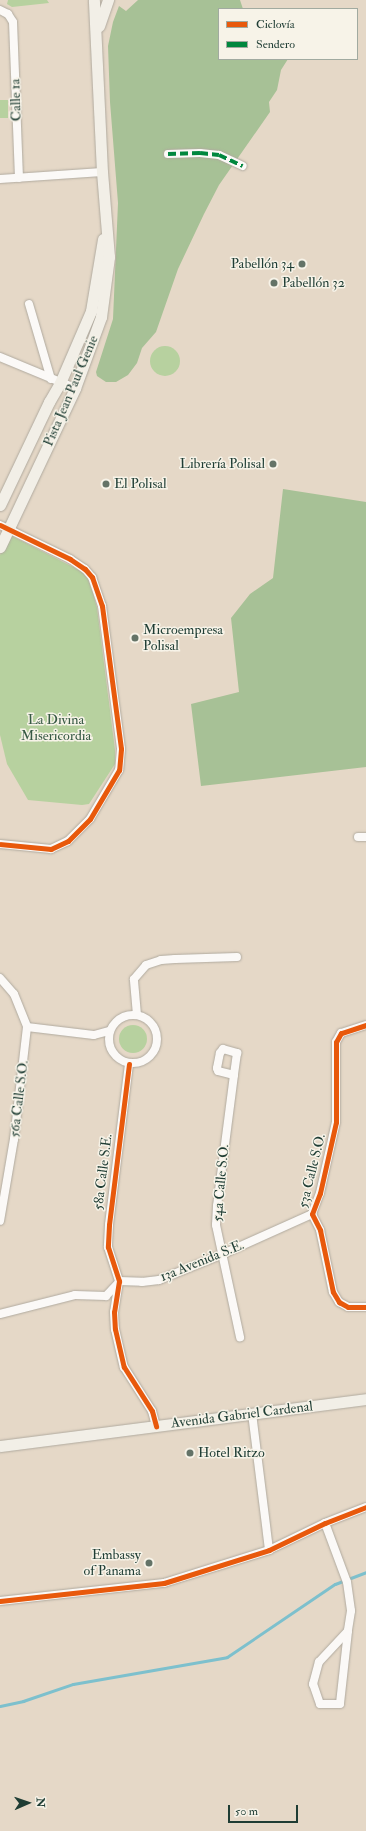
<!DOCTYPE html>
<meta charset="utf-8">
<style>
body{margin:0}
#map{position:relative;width:366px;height:1831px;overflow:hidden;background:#e5d8c7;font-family:"IM FELL Double Pica",serif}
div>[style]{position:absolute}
.green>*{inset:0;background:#b7d19f}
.round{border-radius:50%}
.forest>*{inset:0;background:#a7c196}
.stream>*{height:3px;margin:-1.5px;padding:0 1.5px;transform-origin:1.5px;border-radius:1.5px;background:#7dc0cd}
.roads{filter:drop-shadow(0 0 1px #b0aa9f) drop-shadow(0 0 1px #b0aa9f)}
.street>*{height:8px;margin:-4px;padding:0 4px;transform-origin:4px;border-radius:4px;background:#fbf9f7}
.street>.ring{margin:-4px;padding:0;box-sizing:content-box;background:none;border:8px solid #fbf9f7;border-radius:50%}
.secondary>*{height:11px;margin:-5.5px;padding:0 5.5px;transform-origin:5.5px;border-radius:5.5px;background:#f2efe7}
.quiet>*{height:4px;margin-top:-2px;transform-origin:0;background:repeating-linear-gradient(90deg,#00873e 0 8px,transparent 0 12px)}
.cycleway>*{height:5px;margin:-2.5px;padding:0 2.5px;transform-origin:2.5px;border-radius:2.5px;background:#e8590c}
.dots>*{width:11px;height:11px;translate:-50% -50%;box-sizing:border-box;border:2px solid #f7f3e8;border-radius:50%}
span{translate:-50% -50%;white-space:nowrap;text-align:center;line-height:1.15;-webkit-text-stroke:3px #f7f3e8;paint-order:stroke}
.street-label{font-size:14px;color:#1f3d34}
.poi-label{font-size:14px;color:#1f3d34}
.right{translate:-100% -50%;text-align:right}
.left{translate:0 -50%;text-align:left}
.park-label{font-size:14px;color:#365943}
.legend{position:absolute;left:218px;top:8px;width:140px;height:52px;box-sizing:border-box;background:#f7f3e8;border:1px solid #a1aaa0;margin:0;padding:5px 7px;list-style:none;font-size:12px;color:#1f3d34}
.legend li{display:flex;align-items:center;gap:8px;height:20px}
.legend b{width:20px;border:1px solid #a1aaa0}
.north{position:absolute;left:8px;top:1783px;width:40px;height:40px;-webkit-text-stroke:3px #f7f3e8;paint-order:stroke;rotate:88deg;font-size:11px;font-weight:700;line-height:16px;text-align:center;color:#1f3d34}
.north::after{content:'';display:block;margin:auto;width:14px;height:18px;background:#1f3d34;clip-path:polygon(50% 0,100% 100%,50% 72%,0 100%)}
.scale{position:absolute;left:228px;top:1805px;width:70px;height:18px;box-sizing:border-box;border:2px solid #1f3d34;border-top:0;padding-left:5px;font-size:12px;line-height:14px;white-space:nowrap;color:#1f3d34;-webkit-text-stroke:3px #f7f3e8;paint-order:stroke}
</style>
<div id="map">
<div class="green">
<div style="clip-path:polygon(8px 0,47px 0,49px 3px,12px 7px,7px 4px)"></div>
<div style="clip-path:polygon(0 100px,8px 100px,8px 118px,0 118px)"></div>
<div class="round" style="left:150px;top:346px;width:30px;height:30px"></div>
<div style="clip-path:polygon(10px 535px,81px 571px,88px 579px,93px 593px,97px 608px,115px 750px,115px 764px,89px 804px,82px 805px,28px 800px,7px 764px,0 735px,0 555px)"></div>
<div class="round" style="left:119px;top:1025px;width:28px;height:28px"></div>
</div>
<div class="forest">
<div style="clip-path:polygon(138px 0,240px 0,243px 9px,219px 9px,219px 59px,288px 59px,281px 70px,277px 90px,269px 102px,270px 112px,219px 185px,204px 214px,178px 269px,156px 332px,142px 348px,137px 363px,128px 375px,116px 382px,106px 382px,97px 376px,96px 372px,113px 319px,118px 203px,110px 102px,108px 46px,113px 22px,119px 6px,126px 11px)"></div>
<div style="clip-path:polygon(283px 489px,366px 502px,366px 767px,201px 786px,191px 704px,239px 692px,231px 618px,250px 594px,273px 578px)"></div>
</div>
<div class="stream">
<div style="left:0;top:1706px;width:24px;rotate:-12deg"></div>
<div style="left:23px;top:1701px;width:53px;rotate:-18.8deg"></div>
<div style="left:73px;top:1684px;width:156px;rotate:-9.9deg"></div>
<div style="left:227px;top:1657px;width:130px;rotate:-34.1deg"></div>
<div style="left:335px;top:1584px;width:33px;rotate:-21deg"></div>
</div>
<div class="roads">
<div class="street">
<div style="left:0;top:10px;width:9px;rotate:27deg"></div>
<div style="left:8px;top:14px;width:9px;rotate:58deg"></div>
<div style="left:13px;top:22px;width:156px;rotate:87.8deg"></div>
<div style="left:168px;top:154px;width:32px;rotate:-2deg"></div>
<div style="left:200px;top:153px;width:19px;rotate:6deg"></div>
<div style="left:219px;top:155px;width:26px;rotate:25deg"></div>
<div style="left:0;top:179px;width:102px;rotate:-3.9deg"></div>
<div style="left:29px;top:304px;width:78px;rotate:73.7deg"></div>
<div style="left:0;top:357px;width:81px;rotate:22.5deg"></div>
<div style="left:0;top:525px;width:78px;rotate:25.9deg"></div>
<div style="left:70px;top:559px;width:18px;rotate:34deg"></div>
<div style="left:85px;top:569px;width:11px;rotate:49deg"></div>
<div style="left:92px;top:577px;width:31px;rotate:71deg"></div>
<div style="left:102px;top:606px;width:144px;rotate:82.4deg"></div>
<div style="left:121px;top:749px;width:21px;rotate:95deg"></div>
<div style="left:119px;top:770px;width:57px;rotate:120.6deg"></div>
<div style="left:90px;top:819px;width:31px;rotate:135deg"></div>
<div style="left:68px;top:841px;width:19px;rotate:155deg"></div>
<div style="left:51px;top:849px;width:51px;rotate:-174.4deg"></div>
<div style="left:358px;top:837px;width:8px"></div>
<div style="left:0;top:978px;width:21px;rotate:49deg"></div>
<div style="left:14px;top:994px;width:35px;rotate:68deg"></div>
<div style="left:27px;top:1027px;width:113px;rotate:96.6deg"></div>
<div style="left:14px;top:1139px;width:83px;rotate:99.7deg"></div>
<div class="ring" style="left:109px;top:1015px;width:40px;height:40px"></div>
<div style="left:137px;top:1015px;width:36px;rotate:-95deg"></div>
<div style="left:134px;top:979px;width:18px;rotate:-49deg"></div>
<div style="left:146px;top:965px;width:16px;rotate:-18deg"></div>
<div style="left:161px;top:960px;width:14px;rotate:-4deg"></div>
<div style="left:175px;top:959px;width:62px;rotate:-1.8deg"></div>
<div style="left:366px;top:1025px;width:26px;rotate:162deg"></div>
<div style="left:341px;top:1033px;width:10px;rotate:119deg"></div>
<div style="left:336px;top:1042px;width:80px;rotate:90deg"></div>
<div style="left:336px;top:1122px;width:73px;rotate:102.7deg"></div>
<div style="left:320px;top:1193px;width:22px;rotate:111deg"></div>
<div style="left:312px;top:1214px;width:18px;rotate:63deg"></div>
<div style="left:320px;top:1230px;width:63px;rotate:78.2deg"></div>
<div style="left:333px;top:1292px;width:12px;rotate:59deg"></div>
<div style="left:339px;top:1302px;width:10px;rotate:29deg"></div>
<div style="left:348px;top:1307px;width:18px"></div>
<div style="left:27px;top:1027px;width:67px;rotate:6.8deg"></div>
<div style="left:94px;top:1035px;width:16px;rotate:-15deg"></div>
<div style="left:223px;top:1049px;width:15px;rotate:16deg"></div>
<div style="left:237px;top:1053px;width:22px;rotate:98deg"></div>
<div style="left:234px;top:1075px;width:16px;rotate:-166deg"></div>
<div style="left:218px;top:1071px;width:3px;rotate:-108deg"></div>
<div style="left:217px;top:1068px;width:15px;rotate:-79deg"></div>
<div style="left:220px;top:1053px;width:5px;rotate:-53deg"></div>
<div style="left:129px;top:1064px;width:162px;rotate:97.1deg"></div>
<div style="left:109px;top:1225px;width:22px;rotate:93deg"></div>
<div style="left:108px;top:1247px;width:36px;rotate:72deg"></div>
<div style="left:119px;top:1281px;width:31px;rotate:99deg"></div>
<div style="left:114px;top:1312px;width:17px;rotate:87deg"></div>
<div style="left:115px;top:1329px;width:39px;rotate:77deg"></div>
<div style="left:124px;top:1367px;width:52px;rotate:57.5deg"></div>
<div style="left:152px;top:1411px;width:16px;rotate:75deg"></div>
<div style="left:234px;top:1075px;width:132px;rotate:97.4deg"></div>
<div style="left:217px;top:1206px;width:19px;rotate:93deg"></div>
<div style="left:216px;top:1225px;width:115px;rotate:77.9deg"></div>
<div style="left:119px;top:1281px;width:23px;rotate:2deg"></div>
<div style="left:142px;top:1282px;width:17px;rotate:-7deg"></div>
<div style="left:159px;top:1280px;width:69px;rotate:-22.1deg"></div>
<div style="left:223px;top:1254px;width:98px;rotate:-24.2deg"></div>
<div style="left:0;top:1314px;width:77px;rotate:-14.2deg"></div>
<div style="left:75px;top:1295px;width:31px;rotate:2deg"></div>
<div style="left:106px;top:1296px;width:19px;rotate:-47deg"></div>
<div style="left:252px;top:1413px;width:138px;rotate:82.9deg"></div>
<div style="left:325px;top:1523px;width:63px;rotate:69.6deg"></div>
<div style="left:347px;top:1582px;width:29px;rotate:82deg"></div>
<div style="left:351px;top:1611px;width:20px;rotate:99deg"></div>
<div style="left:348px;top:1631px;width:73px;rotate:96.3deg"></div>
<div style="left:340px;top:1704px;width:20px;rotate:180deg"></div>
<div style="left:320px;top:1704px;width:21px;rotate:-109deg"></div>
<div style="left:313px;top:1684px;width:23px;rotate:-75deg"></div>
<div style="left:319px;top:1662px;width:42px;rotate:-46.9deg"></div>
<div style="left:0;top:1601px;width:165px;rotate:-6.3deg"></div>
<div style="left:164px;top:1583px;width:110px;rotate:-17.4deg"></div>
<div style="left:269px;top:1550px;width:62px;rotate:-25.7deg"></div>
<div style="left:325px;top:1523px;width:44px;rotate:-21.3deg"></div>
</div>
<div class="secondary">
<div style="left:99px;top:26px;width:28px;rotate:-71deg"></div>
<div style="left:0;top:505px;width:114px;rotate:-64.6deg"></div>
<div style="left:49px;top:402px;width:22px;rotate:-60deg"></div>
<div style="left:60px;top:383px;width:78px;rotate:-66.7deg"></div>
<div style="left:91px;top:311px;width:73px;rotate:-80.5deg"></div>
<div style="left:0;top:547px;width:176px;rotate:-64.7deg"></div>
<div style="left:75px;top:388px;width:76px;rotate:-69.9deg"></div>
<div style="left:101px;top:317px;width:61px;rotate:-82.4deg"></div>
<div style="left:109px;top:257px;width:85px;rotate:-94.7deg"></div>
<div style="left:102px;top:172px;width:172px;rotate:-92.7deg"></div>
<div style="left:0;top:1446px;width:369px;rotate:-7.3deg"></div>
</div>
</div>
<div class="quiet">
<div style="left:168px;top:154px;width:32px;rotate:-2deg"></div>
<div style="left:200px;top:153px;width:19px;rotate:6deg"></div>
<div style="left:219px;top:155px;width:26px;rotate:25deg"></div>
</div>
<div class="cycleway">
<div style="left:0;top:525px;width:78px;rotate:25.9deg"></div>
<div style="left:70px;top:559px;width:18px;rotate:34deg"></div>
<div style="left:85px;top:569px;width:11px;rotate:49deg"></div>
<div style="left:92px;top:577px;width:31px;rotate:71deg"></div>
<div style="left:102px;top:606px;width:144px;rotate:82.4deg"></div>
<div style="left:121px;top:749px;width:21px;rotate:95deg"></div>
<div style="left:119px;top:770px;width:57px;rotate:120.6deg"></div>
<div style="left:90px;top:819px;width:31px;rotate:135deg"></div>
<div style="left:68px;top:841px;width:19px;rotate:155deg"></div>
<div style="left:51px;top:849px;width:51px;rotate:-174.4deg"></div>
<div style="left:366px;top:1025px;width:26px;rotate:162deg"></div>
<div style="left:341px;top:1033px;width:10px;rotate:119deg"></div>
<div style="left:336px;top:1042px;width:80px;rotate:90deg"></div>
<div style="left:336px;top:1122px;width:73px;rotate:102.7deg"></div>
<div style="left:320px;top:1193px;width:22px;rotate:111deg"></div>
<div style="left:312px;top:1214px;width:18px;rotate:63deg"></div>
<div style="left:320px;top:1230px;width:63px;rotate:78.2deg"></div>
<div style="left:333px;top:1292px;width:12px;rotate:59deg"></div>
<div style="left:339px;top:1302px;width:10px;rotate:29deg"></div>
<div style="left:348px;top:1307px;width:18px"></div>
<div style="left:129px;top:1064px;width:162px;rotate:97.1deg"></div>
<div style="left:109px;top:1225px;width:22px;rotate:93deg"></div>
<div style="left:108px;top:1247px;width:36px;rotate:72deg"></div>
<div style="left:119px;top:1281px;width:31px;rotate:99deg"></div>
<div style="left:114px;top:1312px;width:17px;rotate:87deg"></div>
<div style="left:115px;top:1329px;width:39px;rotate:77deg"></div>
<div style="left:124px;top:1367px;width:52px;rotate:57.5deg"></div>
<div style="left:152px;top:1411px;width:16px;rotate:75deg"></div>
<div style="left:0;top:1601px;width:165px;rotate:-6.3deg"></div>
<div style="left:164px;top:1583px;width:110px;rotate:-17.4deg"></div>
<div style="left:269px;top:1550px;width:62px;rotate:-25.7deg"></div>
<div style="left:325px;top:1523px;width:44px;rotate:-21.3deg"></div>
</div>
<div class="dots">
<div style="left:302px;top:264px;background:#647367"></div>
<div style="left:274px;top:283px;background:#647367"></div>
<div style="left:273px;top:464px;background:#647367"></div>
<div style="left:106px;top:484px;background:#647367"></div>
<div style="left:135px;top:638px;background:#647367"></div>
<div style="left:190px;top:1453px;background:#647367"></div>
<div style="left:149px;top:1563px;background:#647367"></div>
</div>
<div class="street-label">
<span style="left:16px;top:100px;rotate:-92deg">Calle 1a</span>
<span style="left:71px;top:391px;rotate:-67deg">Pista Jean Paul Genie</span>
<span style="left:19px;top:1099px;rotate:-83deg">56a Calle S.O.</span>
<span style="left:312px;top:1171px;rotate:-76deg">53a Calle S.O.</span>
<span style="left:103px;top:1172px;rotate:-83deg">58a Calle S.E.</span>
<span style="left:221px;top:1183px;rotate:-85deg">54a Calle S.O.</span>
<span style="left:202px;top:1261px;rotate:-22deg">13a Avenida S.E.</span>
<span style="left:242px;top:1415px;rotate:-7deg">Avenida Gabriel Cardenal</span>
</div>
<div class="poi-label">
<span class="right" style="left:294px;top:264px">Pabellón 34</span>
<span class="left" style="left:282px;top:283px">Pabellón 32</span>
<span class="right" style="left:265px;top:464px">Librería Polisal</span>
<span class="left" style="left:114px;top:484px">El Polisal</span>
<span class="left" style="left:143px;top:638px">Microempresa<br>Polisal</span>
<span class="left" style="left:198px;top:1453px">Hotel Ritzo</span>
<span class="right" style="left:141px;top:1563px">Embassy<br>of Panama</span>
</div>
<div class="park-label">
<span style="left:56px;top:728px">La Divina<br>Misericordia</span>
</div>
<ul class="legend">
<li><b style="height:5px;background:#e8590c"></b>Ciclovía</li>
<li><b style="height:5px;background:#00873e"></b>Sendero</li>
</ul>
<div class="north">N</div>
<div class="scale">50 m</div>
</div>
